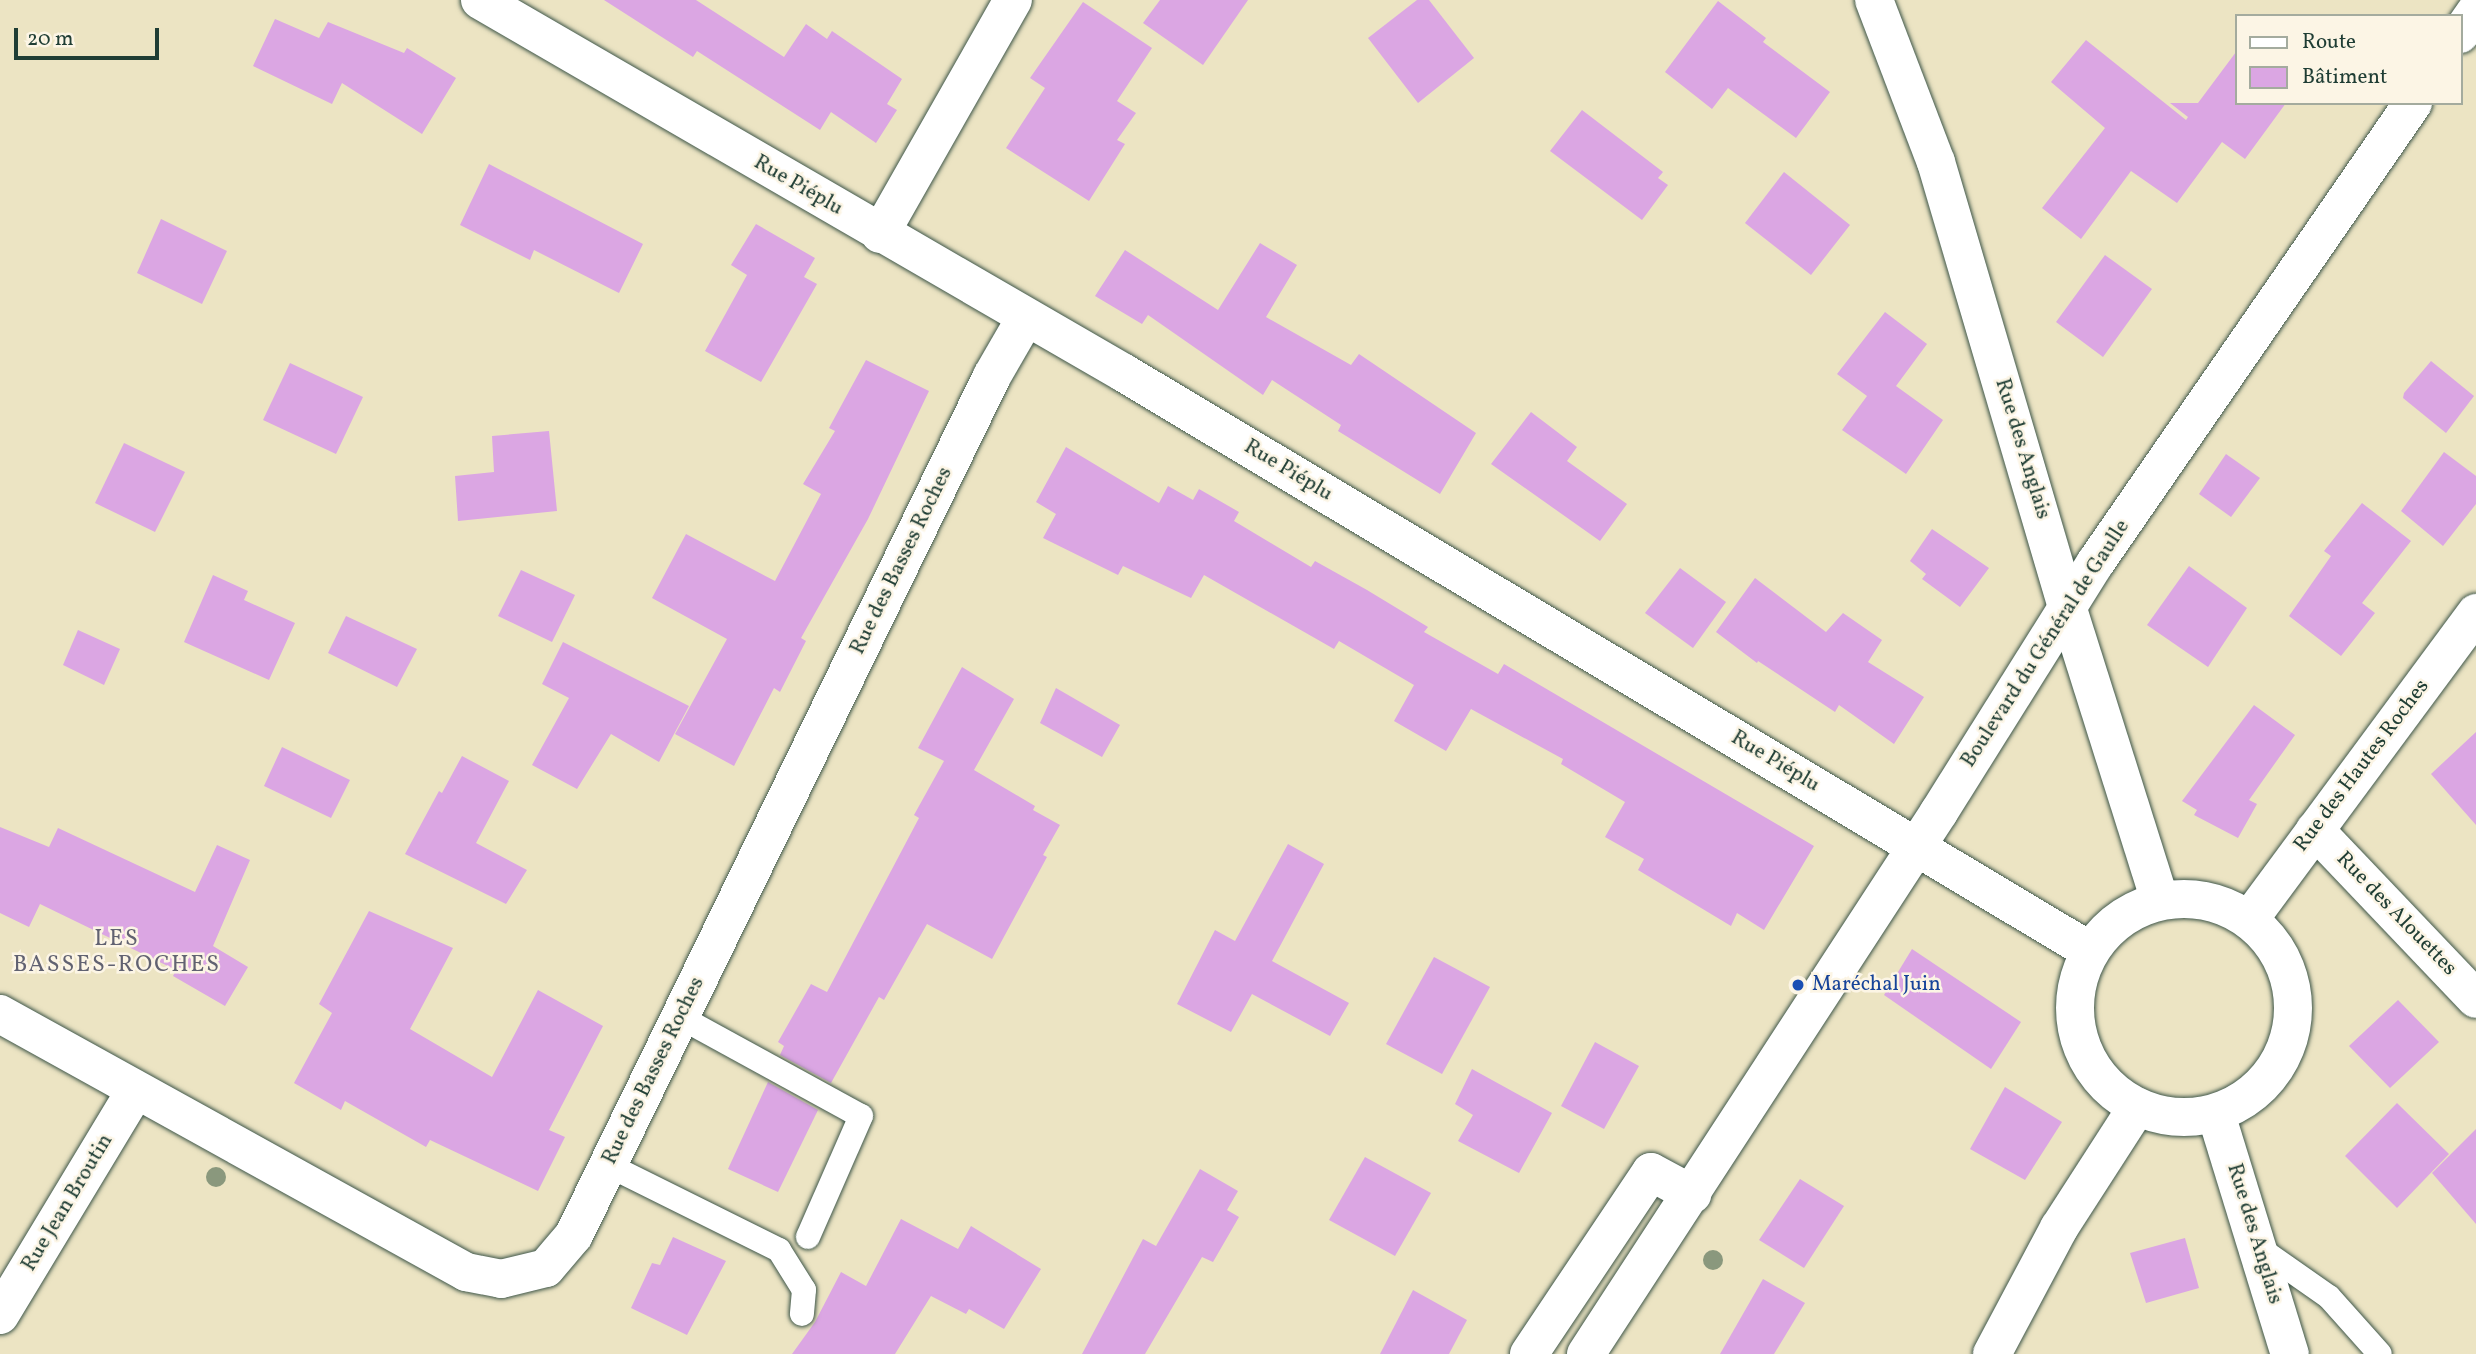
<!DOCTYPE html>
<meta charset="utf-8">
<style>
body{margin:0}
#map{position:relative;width:2476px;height:1354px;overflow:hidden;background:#ece4c3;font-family:Vollkorn,serif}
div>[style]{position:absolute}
.building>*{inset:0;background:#dba6e3}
.roads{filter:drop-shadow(0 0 2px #3e5649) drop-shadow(0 0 2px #3e5649)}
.service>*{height:24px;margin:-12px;padding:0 12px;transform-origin:12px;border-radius:12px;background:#fff}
.minor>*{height:38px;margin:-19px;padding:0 19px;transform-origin:19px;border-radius:19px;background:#fff}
.minor>.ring{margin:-19px;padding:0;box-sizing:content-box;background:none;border:38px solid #fff;border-radius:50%}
.tertiary>*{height:38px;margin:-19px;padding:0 19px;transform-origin:19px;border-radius:19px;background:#fff}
.trees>*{width:20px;height:20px;margin:-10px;border-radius:50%;background:#8a987d}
.dots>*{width:19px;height:19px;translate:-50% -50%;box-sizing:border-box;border:4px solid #fcf5e5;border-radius:50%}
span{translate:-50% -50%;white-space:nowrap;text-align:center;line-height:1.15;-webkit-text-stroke:5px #fcf5e5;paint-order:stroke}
.street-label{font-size:21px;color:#1f3d34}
.transit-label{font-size:21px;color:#164399}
.left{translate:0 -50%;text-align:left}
.neighbourhood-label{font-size:23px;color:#616271;letter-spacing:2px}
.legend{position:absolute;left:2235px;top:14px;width:228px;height:91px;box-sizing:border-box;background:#fcf5e5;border:2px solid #a4ab9e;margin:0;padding:9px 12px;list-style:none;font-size:21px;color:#1f3d34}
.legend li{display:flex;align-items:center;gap:14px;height:35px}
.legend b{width:35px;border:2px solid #a4ab9e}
.scale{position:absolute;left:14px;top:28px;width:145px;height:32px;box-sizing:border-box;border:4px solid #1f3d34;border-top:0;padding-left:9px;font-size:21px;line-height:24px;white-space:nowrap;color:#1f3d34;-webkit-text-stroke:5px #fcf5e5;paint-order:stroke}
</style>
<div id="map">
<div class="building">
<div style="clip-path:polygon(604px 0,696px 0,784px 57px,806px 24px,827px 39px,832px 31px,902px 79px,887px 104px,897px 110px,876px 143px,831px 112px,820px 130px,697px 51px,693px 57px)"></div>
<div style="clip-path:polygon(1160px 0,1248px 0,1203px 65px,1143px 23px)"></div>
<div style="clip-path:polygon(1417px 0,1429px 0,1474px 58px,1418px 103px,1368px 38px)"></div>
<div style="clip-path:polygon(1718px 1px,1766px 38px,1763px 42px,1830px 92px,1796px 138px,1728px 88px,1712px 109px,1665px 72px)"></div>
<div style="clip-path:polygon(1083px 2px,1152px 48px,1117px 101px,1136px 113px,1117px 140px,1125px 144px,1089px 201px,1006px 148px,1045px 88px,1030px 78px)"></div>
<div style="clip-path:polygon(275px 19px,319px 38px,328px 22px,404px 53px,407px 48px,456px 78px,422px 134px,342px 83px,332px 104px,253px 66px)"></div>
<div style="clip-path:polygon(2086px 40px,2186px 120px,2188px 117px,2170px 103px,2198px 103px,2236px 52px,2236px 103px,2286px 103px,2245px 159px,2222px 142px,2177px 203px,2131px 171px,2081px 239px,2042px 208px,2105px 128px,2051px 82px)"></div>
<div style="clip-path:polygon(1582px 110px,1663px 172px,1658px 178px,1668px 185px,1642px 220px,1550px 151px)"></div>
<div style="clip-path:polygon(489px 164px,643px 244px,619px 293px,534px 250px,530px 260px,460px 225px)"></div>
<div style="clip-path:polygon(1784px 172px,1850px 225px,1811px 275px,1745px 223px)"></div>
<div style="clip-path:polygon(161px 219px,227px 251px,202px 304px,137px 273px)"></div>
<div style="clip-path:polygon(756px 224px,815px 258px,804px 277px,817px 284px,761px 382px,705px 351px,747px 275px,731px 265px)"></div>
<div style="clip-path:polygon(1260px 243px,1297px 265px,1266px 317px,1351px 365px,1359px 354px,1476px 433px,1440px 494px,1338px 431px,1341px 425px,1272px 380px,1263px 395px,1148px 315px,1142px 324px,1095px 296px,1125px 250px,1218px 310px)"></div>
<div style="clip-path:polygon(2105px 255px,2152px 289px,2103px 357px,2056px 322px)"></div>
<div style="clip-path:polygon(1885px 312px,1927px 344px,1896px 386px,1943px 420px,1906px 474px,1842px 430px,1867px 396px,1837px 374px)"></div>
<div style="clip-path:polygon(866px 360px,929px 391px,868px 519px,801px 638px,806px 641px,780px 692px,774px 688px,734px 766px,675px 734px,727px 639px,652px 598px,686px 534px,775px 581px,821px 494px,803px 484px,835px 431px,829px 428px)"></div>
<div style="clip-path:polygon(2431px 361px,2474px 396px,2446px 433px,2403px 398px,2404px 393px)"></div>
<div style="clip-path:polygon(290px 363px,363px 397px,336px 454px,263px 420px)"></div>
<div style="clip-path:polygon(1531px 412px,1577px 447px,1567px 461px,1627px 504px,1600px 541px,1491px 464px)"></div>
<div style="clip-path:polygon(549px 431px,557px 511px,458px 521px,455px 476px,494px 472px,492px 436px)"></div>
<div style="clip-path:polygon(124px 443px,185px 472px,155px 532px,95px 503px)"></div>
<div style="clip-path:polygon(1066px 447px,1159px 503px,1168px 486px,1193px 500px,1199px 489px,1239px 512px,1234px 521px,1311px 567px,1315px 561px,1367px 590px,1428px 627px,1424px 632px,1498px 674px,1504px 664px,1814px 846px,1764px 930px,1737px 913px,1731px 926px,1638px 870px,1644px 859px,1605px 837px,1625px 802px,1561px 764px,1563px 759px,1471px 709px,1446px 751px,1394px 721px,1414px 685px,1339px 641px,1334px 649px,1204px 575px,1191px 598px,1123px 566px,1118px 575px,1043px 538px,1056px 514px,1036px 502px)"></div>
<div style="clip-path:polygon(2444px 452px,2476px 476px,2476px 504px,2443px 546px,2401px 511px)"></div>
<div style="clip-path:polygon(2226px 454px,2260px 478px,2231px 517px,2199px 494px)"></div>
<div style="clip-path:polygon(2362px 503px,2411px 541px,2362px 603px,2375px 613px,2341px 656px,2289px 616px,2331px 556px,2324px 551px)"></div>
<div style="clip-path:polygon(1932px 529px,1989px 568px,1960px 607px,1922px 579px,1926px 574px,1910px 561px)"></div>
<div style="clip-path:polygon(2189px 566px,2247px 608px,2208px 667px,2147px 625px)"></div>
<div style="clip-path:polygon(1680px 568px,1726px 602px,1693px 648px,1645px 613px)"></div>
<div style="clip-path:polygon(521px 570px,575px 595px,552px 642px,498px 616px)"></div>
<div style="clip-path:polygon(213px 575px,248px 591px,244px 600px,295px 623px,269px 680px,184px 642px)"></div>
<div style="clip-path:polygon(1755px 578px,1826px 632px,1843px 613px,1882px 640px,1868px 662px,1924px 697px,1894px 744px,1839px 705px,1835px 712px,1758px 661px,1757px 663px,1716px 632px)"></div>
<div style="clip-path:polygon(346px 616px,417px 649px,397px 687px,328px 653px)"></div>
<div style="clip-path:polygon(78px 630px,120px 649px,104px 685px,63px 665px)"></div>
<div style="clip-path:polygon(563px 642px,689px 706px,659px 762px,611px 734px,577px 789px,532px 765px,569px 698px,542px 684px)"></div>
<div style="clip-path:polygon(962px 667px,1014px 699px,974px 770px,1035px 806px,1033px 810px,1060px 825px,1043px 855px,1047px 857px,992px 959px,927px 924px,884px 1000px,879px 997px,831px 1083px,780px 1055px,784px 1046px,778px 1042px,811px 984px,827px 992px,919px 818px,914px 815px,944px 761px,918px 748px)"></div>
<div style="clip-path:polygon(1056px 688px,1120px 725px,1102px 757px,1040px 723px)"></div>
<div style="clip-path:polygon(2254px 705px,2295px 735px,2249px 800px,2257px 804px,2238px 838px,2194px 815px,2197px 810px,2182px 801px)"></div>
<div style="clip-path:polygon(2476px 732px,2476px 825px,2431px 774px)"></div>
<div style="clip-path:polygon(282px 747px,350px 780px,331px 818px,264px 786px)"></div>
<div style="clip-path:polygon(462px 756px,509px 781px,476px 843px,527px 870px,506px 904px,405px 854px,439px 791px,442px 793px)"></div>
<div style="clip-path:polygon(0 827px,49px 847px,58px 828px,195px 892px,217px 845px,250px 860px,213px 946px,248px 967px,225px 1006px,173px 976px,176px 970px,40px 904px,29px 927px,0 913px)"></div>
<div style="clip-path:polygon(1288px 844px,1324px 864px,1272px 961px,1349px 1003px,1330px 1036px,1252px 994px,1231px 1032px,1177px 1004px,1215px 930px,1235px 941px)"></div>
<div style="clip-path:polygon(369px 911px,453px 948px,410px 1029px,492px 1077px,538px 990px,603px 1026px,549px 1130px,565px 1137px,538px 1191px,430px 1140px,426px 1147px,345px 1101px,341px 1110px,294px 1083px,332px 1013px,319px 1004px)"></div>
<div style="clip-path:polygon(1912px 949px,2021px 1022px,1991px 1069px,1884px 995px)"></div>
<div style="clip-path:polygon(1434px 957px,1490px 987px,1442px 1074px,1386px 1044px)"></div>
<div style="clip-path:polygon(2398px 1000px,2439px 1042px,2390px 1088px,2349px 1046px)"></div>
<div style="clip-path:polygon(1595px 1042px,1639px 1066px,1604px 1129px,1561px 1106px)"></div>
<div style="clip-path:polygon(1472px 1069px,1552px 1113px,1519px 1173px,1458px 1141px,1473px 1115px,1455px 1104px)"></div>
<div style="clip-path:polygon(768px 1082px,818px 1110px,778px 1192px,728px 1169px)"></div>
<div style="clip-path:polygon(2005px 1087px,2062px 1122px,2025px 1180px,1970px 1149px)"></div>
<div style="clip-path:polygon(2397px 1103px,2449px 1154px,2397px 1208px,2345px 1156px)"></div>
<div style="clip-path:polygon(2476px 1129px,2476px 1224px,2432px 1173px)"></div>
<div style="clip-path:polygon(1365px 1157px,1431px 1193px,1395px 1256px,1329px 1220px)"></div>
<div style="clip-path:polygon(1200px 1169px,1238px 1191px,1227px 1210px,1239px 1217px,1213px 1262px,1202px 1257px,1145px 1354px,1082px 1354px,1143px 1239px,1156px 1246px)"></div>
<div style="clip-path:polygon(1800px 1179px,1844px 1206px,1804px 1268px,1759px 1240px)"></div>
<div style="clip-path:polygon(901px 1219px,958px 1249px,971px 1226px,1041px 1269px,1004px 1329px,969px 1309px,966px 1314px,931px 1296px,895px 1354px,792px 1354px,815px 1322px,841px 1272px,866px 1286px)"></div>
<div style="clip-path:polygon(673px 1237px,726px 1261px,687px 1335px,631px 1308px,652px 1263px,660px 1265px)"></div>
<div style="clip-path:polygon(2185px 1238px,2199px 1288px,2146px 1303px,2130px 1253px)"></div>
<div style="clip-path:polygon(1763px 1279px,1805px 1303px,1774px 1354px,1720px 1354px)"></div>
<div style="clip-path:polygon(1413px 1290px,1467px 1320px,1449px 1354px,1380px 1354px)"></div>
</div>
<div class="roads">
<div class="service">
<div style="left:680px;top:1017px;width:206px;rotate:28.7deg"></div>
<div style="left:861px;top:1116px;width:132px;rotate:113.7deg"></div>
<div style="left:608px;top:1165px;width:191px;rotate:26.4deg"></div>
<div style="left:779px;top:1250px;width:47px;rotate:58deg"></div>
<div style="left:804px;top:1290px;width:24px;rotate:95deg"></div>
<div style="left:2259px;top:1248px;width:85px;rotate:35deg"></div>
<div style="left:2329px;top:1297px;width:76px;rotate:48.2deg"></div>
</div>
<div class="minor">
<div style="left:480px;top:0;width:744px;rotate:30.08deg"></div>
<div style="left:1124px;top:373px;width:1126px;rotate:30.89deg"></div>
<div style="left:1874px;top:0;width:173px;rotate:69.1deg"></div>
<div style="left:1936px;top:162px;width:463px;rotate:73.6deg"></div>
<div style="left:2067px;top:606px;width:309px;rotate:72.5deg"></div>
<div style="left:880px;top:234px;width:269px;rotate:-60.4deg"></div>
<div style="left:2315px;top:830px;width:233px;rotate:46.4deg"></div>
<div class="ring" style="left:2075px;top:899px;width:180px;height:180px"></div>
<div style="left:2249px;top:920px;width:382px;rotate:-53.5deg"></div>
<div style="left:0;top:1014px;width:533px;rotate:28.97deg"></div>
<div style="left:466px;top:1272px;width:36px;rotate:11deg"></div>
<div style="left:501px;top:1279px;width:46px;rotate:-13.7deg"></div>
<div style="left:546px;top:1268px;width:43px;rotate:-49.7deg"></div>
<div style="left:574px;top:1235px;width:955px;rotate:-64.05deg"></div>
<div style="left:992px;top:376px;width:68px;rotate:-60deg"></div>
<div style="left:2216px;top:1114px;width:251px;rotate:72.9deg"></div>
<div style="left:0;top:1315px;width:262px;rotate:-58.9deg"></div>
<div style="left:1529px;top:1354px;width:219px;rotate:-56.2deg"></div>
<div style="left:1651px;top:1172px;width:47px;rotate:28.2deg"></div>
<div style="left:1992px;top:1354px;width:143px;rotate:-62deg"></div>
<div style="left:2059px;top:1228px;width:144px;rotate:-57.2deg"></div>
</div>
<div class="tertiary">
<div style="left:2460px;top:34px;width:28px;rotate:-55deg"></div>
<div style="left:1586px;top:1354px;width:647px;rotate:-56.92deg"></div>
<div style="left:1939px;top:812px;width:295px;rotate:-57.9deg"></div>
<div style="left:2096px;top:562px;width:558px;rotate:-55.37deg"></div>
</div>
</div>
<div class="trees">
<div style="left:216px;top:1177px"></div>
<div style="left:1713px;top:1260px"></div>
</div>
<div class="dots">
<div style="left:1798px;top:985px;background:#1a4fb4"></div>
</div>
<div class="street-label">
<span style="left:798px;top:186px;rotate:30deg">Rue Piéplu</span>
<span style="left:2022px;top:449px;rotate:73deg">Rue des Anglais</span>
<span style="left:1288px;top:471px;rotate:31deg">Rue Piéplu</span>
<span style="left:902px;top:561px;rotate:-64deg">Rue des Basses Roches</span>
<span style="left:2046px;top:644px;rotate:-57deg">Boulevard du Général de Gaulle</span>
<span style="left:1775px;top:762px;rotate:31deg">Rue Piéplu</span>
<span style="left:2362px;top:766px;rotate:-53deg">Rue des Hautes Roches</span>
<span style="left:2396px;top:914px;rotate:46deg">Rue des Alouettes</span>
<span style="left:654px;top:1071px;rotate:-64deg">Rue des Basses Roches</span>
<span style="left:68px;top:1203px;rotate:-59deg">Rue Jean Broutin</span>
<span style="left:2254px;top:1234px;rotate:73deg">Rue des Anglais</span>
</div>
<div class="transit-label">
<span class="left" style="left:1812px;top:985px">Maréchal Juin</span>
</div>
<div class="neighbourhood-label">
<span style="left:117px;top:952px">LES<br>BASSES-ROCHES</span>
</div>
<ul class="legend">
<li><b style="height:9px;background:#fff"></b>Route</li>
<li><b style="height:19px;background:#dba6e3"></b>Bâtiment</li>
</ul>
<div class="scale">20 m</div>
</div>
